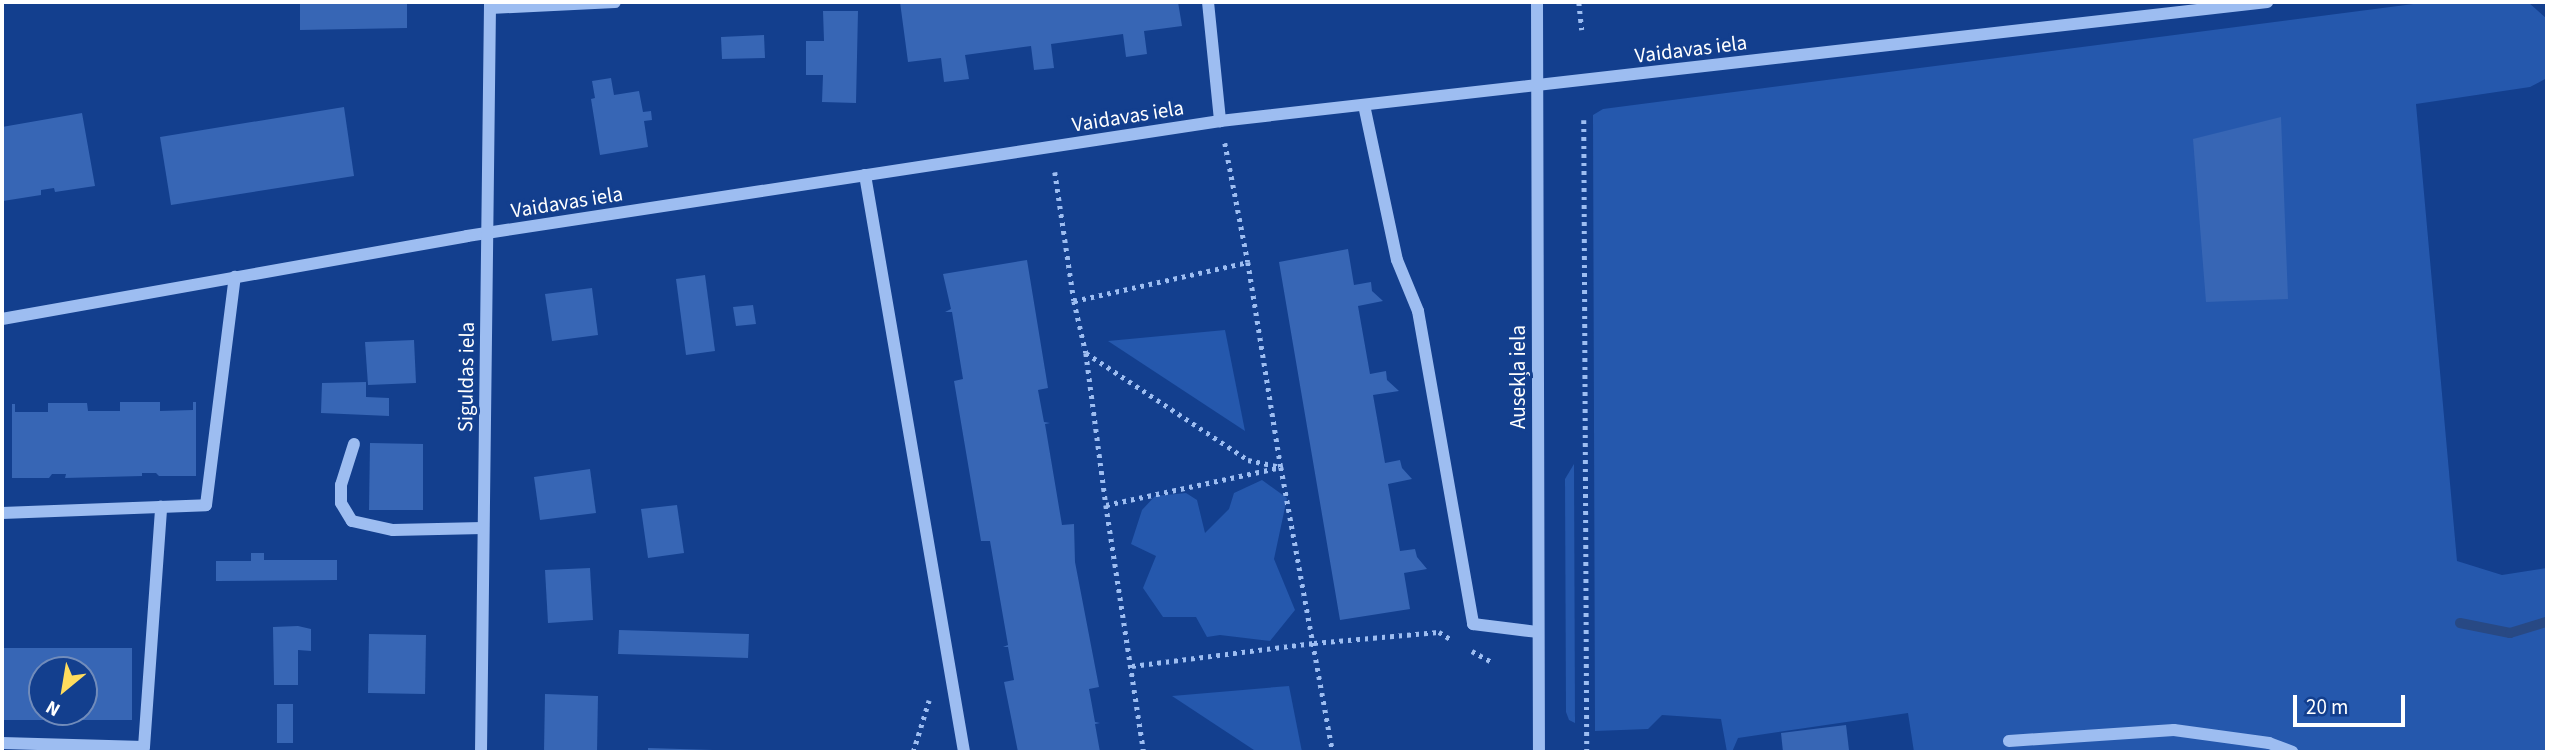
<!DOCTYPE html>
<meta charset="utf-8">
<style>
body{margin:0}
#map{position:relative;width:2549px;height:754px;overflow:hidden;background:#133f8e;font-family:"Source Sans 3",sans-serif}
div>[style]{position:absolute}
.green>*{inset:0;background:#2558ad}
.stream>*{height:10px;margin:-5px;padding:0 5px;transform-origin:5px;border-radius:5px;background:#284984}
.building>*{inset:0;background:#3766b5}
.path>*{height:4.5px;margin-top:-2.25px;transform-origin:0;background:repeating-linear-gradient(90deg,#9dbdf1 0 3.5px,transparent 0 8.5px)}
.minor>*{height:12px;margin:-6px;padding:0 6px;transform-origin:6px;border-radius:6px;background:#9dbdf1}
span{translate:-50% -50%;white-space:nowrap;text-align:center;line-height:1.15;-webkit-text-stroke:6px #133f8e;paint-order:stroke}
.street-label{font-size:21px;color:#fff}
.frame{position:absolute;inset:0;border:4px solid #fff;pointer-events:none}
.north{position:absolute;left:28px;top:656px;width:70px;height:70px;box-sizing:border-box;background:#133f8e;border:2px solid #718cbb;border-radius:50%;rotate:210deg;font-size:19px;font-weight:700;line-height:28px;text-align:center;color:#fff}
.north::after{content:'';display:block;margin:auto;width:24px;height:32px;background:#ffdc5d;clip-path:polygon(50% 0,100% 100%,50% 72%,0 100%)}
.scale{position:absolute;left:2293px;top:695px;width:112px;height:32px;box-sizing:border-box;border:4px solid #fff;border-top:0;padding-left:9px;font-size:21px;line-height:24px;white-space:nowrap;color:#fff;-webkit-text-stroke:5px #133f8e;paint-order:stroke}
</style>
<div id="map">
<div class="green">
<div style="clip-path:polygon(2429px 2px,2528px 2px,2547px 19px,2547px 78px,2530px 87px,2416px 104px,2457px 561px,2502px 575px,2547px 568px,2547px 752px,1914px 752px,1908px 713px,1738px 738px,1732px 752px,1727px 752px,1721px 719px,1662px 715px,1648px 729px,1595px 731px,1593px 115px,1603px 109px)"></div>
<div style="clip-path:polygon(1225px 330px,1245px 431px,1108px 341px)"></div>
<div style="clip-path:polygon(1574px 464px,1575px 723px,1569px 720px,1566px 712px,1565px 479px)"></div>
<div style="clip-path:polygon(1262px 480px,1287px 498px,1274px 559px,1295px 610px,1270px 641px,1220px 635px,1207px 637px,1196px 617px,1163px 617px,1143px 588px,1156px 556px,1131px 544px,1142px 510px,1155px 496px,1186px 493px,1197px 500px,1205px 533px,1229px 509px,1234px 493px)"></div>
<div style="clip-path:polygon(1289px 686px,1302px 752px,1257px 752px,1172px 696px)"></div>
</div>
<div class="stream">
<div style="left:2460px;top:623px;width:51px;rotate:11.3deg"></div>
<div style="left:2510px;top:633px;width:39px;rotate:-17deg"></div>
</div>
<div class="building">
<div style="clip-path:polygon(300px 2px,407px 2px,407px 28px,300px 30px)"></div>
<div style="clip-path:polygon(900px 2px,1178px 2px,1182px 26px,1144px 31px,1147px 54px,1126px 57px,1123px 34px,1051px 44px,1054px 68px,1034px 70px,1031px 46px,965px 55px,969px 79px,944px 82px,941px 58px,908px 62px)"></div>
<div style="clip-path:polygon(823px 11px,858px 11px,856px 103px,822px 102px,823px 75px,806px 75px,806px 41px,824px 41px)"></div>
<div style="clip-path:polygon(764px 35px,765px 58px,722px 59px,721px 37px)"></div>
<div style="clip-path:polygon(611px 78px,614px 95px,639px 91px,643px 112px,651px 111px,652px 120px,644px 121px,648px 147px,600px 155px,591px 99px,595px 98px,592px 81px)"></div>
<div style="clip-path:polygon(344px 107px,354px 176px,171px 205px,160px 137px)"></div>
<div style="clip-path:polygon(82px 113px,95px 186px,55px 192px,54px 188px,41px 190px,41px 195px,3px 201px,2px 127px)"></div>
<div style="clip-path:polygon(2281px 117px,2288px 299px,2206px 302px,2193px 139px)"></div>
<div style="clip-path:polygon(1348px 249px,1354px 285px,1371px 282px,1372px 291px,1383px 301px,1358px 306px,1370px 374px,1386px 371px,1387px 380px,1399px 391px,1373px 395px,1385px 463px,1400px 460px,1402px 468px,1412px 479px,1388px 484px,1400px 551px,1415px 549px,1417px 557px,1427px 569px,1404px 573px,1410px 609px,1340px 620px,1279px 262px)"></div>
<div style="clip-path:polygon(1027px 260px,1048px 388px,1038px 390px,1044px 422px,1050px 423px,1045px 424px,1062px 525px,1074px 524px,1075px 562px,1099px 687px,1089px 689px,1095px 722px,1100px 723px,1095px 724px,1100px 752px,1018px 752px,1004px 682px,1014px 680px,1008px 647px,1003px 647px,1008px 645px,996px 576px,990px 541px,981px 541px,954px 381px,963px 379px,952px 312px,945px 312px,951px 309px,943px 274px)"></div>
<div style="clip-path:polygon(705px 275px,715px 351px,686px 355px,676px 279px)"></div>
<div style="clip-path:polygon(592px 288px,598px 335px,552px 341px,545px 294px)"></div>
<div style="clip-path:polygon(753px 305px,756px 324px,736px 326px,733px 307px)"></div>
<div style="clip-path:polygon(414px 340px,416px 383px,368px 385px,365px 342px)"></div>
<div style="clip-path:polygon(366px 382px,366px 397px,389px 398px,389px 416px,321px 413px,322px 383px)"></div>
<div style="clip-path:polygon(120px 402px,160px 402px,160px 411px,193px 410px,193px 402px,196px 402px,196px 476px,159px 476px,156px 473px,142px 473px,142px 476px,65px 478px,66px 474px,52px 474px,49px 478px,12px 478px,12px 404px,15px 404px,15px 412px,48px 412px,48px 403px,87px 403px,88px 411px,120px 411px)"></div>
<div style="clip-path:polygon(370px 443px,423px 444px,423px 510px,369px 510px)"></div>
<div style="clip-path:polygon(590px 469px,596px 513px,540px 520px,534px 477px)"></div>
<div style="clip-path:polygon(677px 505px,684px 553px,648px 558px,641px 509px)"></div>
<div style="clip-path:polygon(251px 553px,264px 553px,264px 560px,337px 560px,337px 580px,216px 581px,216px 561px,251px 561px)"></div>
<div style="clip-path:polygon(590px 568px,593px 620px,548px 623px,545px 570px)"></div>
<div style="clip-path:polygon(298px 626px,311px 629px,311px 651px,298px 650px,298px 685px,274px 685px,273px 627px)"></div>
<div style="clip-path:polygon(619px 630px,749px 634px,748px 658px,618px 654px)"></div>
<div style="clip-path:polygon(369px 634px,426px 635px,425px 694px,368px 693px)"></div>
<div style="clip-path:polygon(evenodd,2px 648px,132px 648px,132px 720px,2px 720px,2px 648px,42px 670px,84px 670px,84px 712px,42px 712px,42px 670px)"></div>
<div style="clip-path:polygon(545px 694px,598px 696px,597px 752px,544px 752px)"></div>
<div style="clip-path:polygon(277px 704px,293px 704px,293px 743px,277px 743px)"></div>
<div style="clip-path:polygon(1846px 725px,1849px 750px,1783px 752px,1781px 733px)"></div>
<div style="clip-path:polygon(648px 748px,713px 750px,713px 752px,648px 752px)"></div>
</div>
<div class="path">
<div style="left:1579px;top:2px;width:28px;rotate:84deg"></div>
<div style="left:1584px;top:120px;width:632px;rotate:89.73deg"></div>
<div style="left:1225px;top:143px;width:121px;rotate:79.1deg"></div>
<div style="left:1248px;top:262px;width:208px;rotate:80.9deg"></div>
<div style="left:1281px;top:467px;width:290px;rotate:79.7deg"></div>
<div style="left:1055px;top:172px;width:130px;rotate:81.6deg"></div>
<div style="left:1074px;top:301px;width:53px;rotate:77deg"></div>
<div style="left:1086px;top:353px;width:153px;rotate:82.5deg"></div>
<div style="left:1106px;top:505px;width:250px;rotate:81.3deg"></div>
<div style="left:1074px;top:301px;width:178px;rotate:-12.6deg"></div>
<div style="left:1086px;top:353px;width:194px;rotate:33.4deg"></div>
<div style="left:1248px;top:460px;width:34px;rotate:12deg"></div>
<div style="left:1106px;top:505px;width:175px;rotate:-12.2deg"></div>
<div style="left:1472px;top:651px;width:23px;rotate:29deg"></div>
<div style="left:1132px;top:666px;width:183px;rotate:-7.2deg"></div>
<div style="left:1314px;top:643px;width:125px;rotate:-5deg"></div>
<div style="left:1439px;top:632px;width:15px;rotate:32deg"></div>
<div style="left:913px;top:752px;width:54px;rotate:-72.9deg"></div>
</div>
<div class="minor">
<div style="left:1208px;top:2px;width:120px;rotate:84.2deg"></div>
<div style="left:1537px;top:2px;width:750px;rotate:89.85deg"></div>
<div style="left:490px;top:8px;width:125px;rotate:-2.7deg"></div>
<div style="left:1364px;top:105px;width:158px;rotate:78deg"></div>
<div style="left:1397px;top:260px;width:55px;rotate:67.6deg"></div>
<div style="left:1418px;top:311px;width:318px;rotate:80deg"></div>
<div style="left:1473px;top:624px;width:64px;rotate:7.1deg"></div>
<div style="left:865px;top:175px;width:585px;rotate:80.26deg"></div>
<div style="left:2px;top:319px;width:472px;rotate:-10.1deg"></div>
<div style="left:467px;top:236px;width:762px;rotate:-8.68deg"></div>
<div style="left:1220px;top:121px;width:1054px;rotate:-6.48deg"></div>
<div style="left:354px;top:444px;width:43px;rotate:107.6deg"></div>
<div style="left:341px;top:485px;width:18px;rotate:90deg"></div>
<div style="left:341px;top:503px;width:21px;rotate:59deg"></div>
<div style="left:352px;top:521px;width:42px;rotate:12.4deg"></div>
<div style="left:393px;top:530px;width:90px;rotate:-1.3deg"></div>
<div style="left:2px;top:513px;width:204px;rotate:-2.2deg"></div>
<div style="left:206px;top:505px;width:230px;rotate:-82.8deg"></div>
<div style="left:2009px;top:741px;width:165px;rotate:-3.8deg"></div>
<div style="left:2174px;top:730px;width:96px;rotate:7.8deg"></div>
<div style="left:2269px;top:743px;width:25px;rotate:21deg"></div>
<div style="left:2px;top:743px;width:142px;rotate:1.6deg"></div>
<div style="left:144px;top:747px;width:241px;rotate:-85.9deg"></div>
<div style="left:481px;top:752px;width:750px;rotate:-89.31deg"></div>
</div>
<div class="street-label">
<span style="left:1691px;top:49px;rotate:-7deg">Vaidavas iela</span>
<span style="left:1128px;top:116px;rotate:-9deg">Vaidavas iela</span>
<span style="left:567px;top:202px;rotate:-9deg">Vaidavas iela</span>
<span style="left:466px;top:377px;rotate:-89deg">Siguldas iela</span>
<span style="left:1518px;top:377px;rotate:-90deg">Ausekļa iela</span>
</div>
<div class="frame"></div>
<div class="north">N</div>
<div class="scale">20 m</div>
</div>
